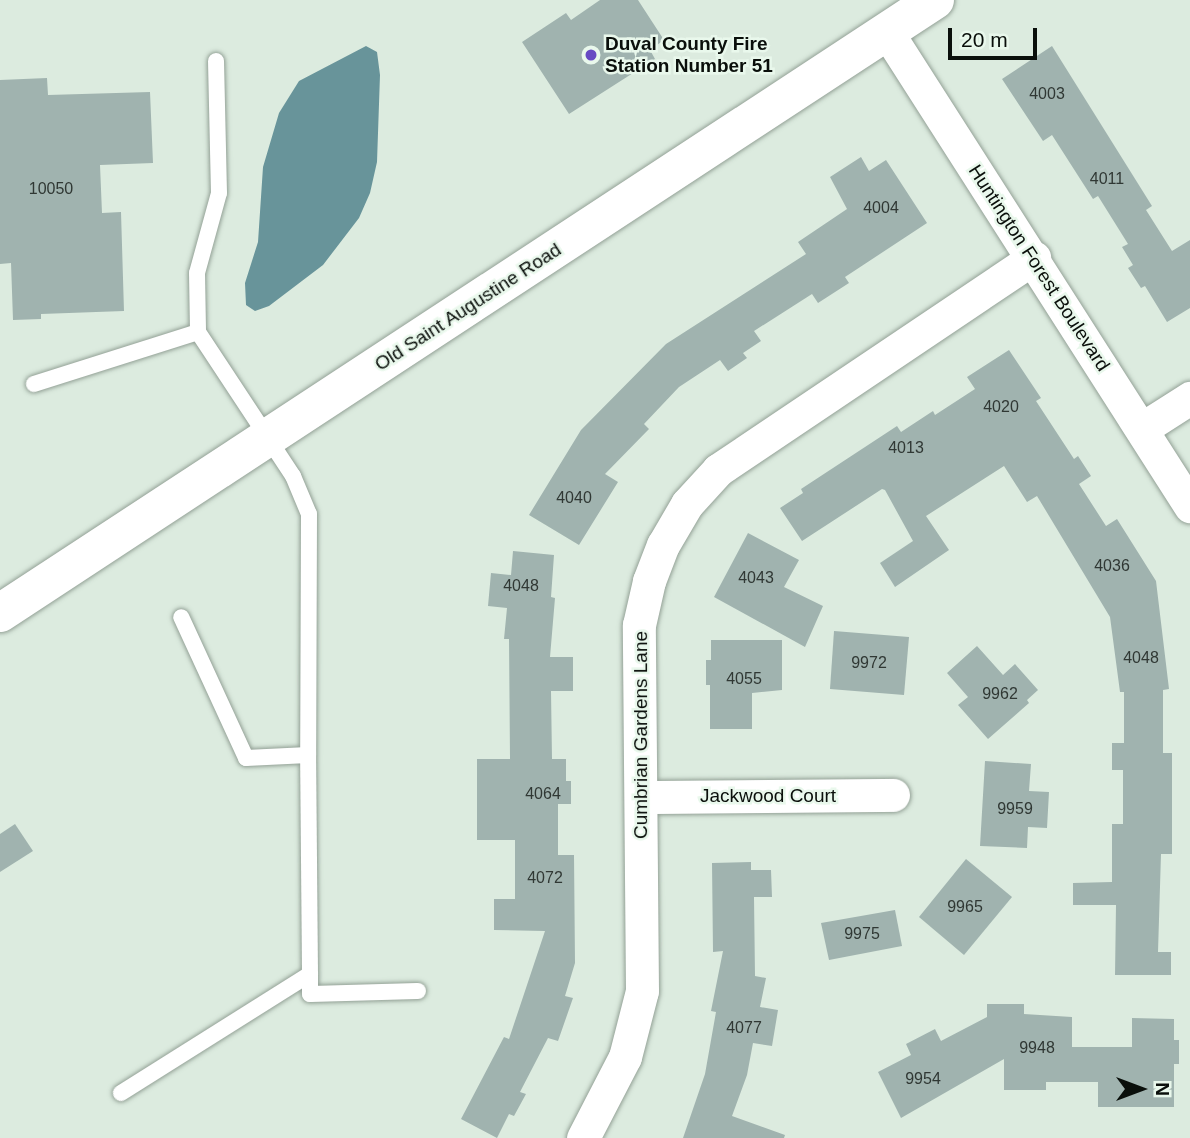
<!DOCTYPE html>
<style>
body{margin:0}
#map{position:relative;width:1190px;height:1138px;overflow:hidden;background:#dcebdf;font-family:Arial,sans-serif}
div>[style]{position:absolute}
.water>*{inset:0;background:#68949a}
.building>*{inset:0;background:#a0b3af}
.roads{filter:drop-shadow(0 0 2px #93a196) drop-shadow(0 0 2px #93a196)}
.lane>*{height:16px;margin:-8px;padding:0 8px;transform-origin:8px;border-radius:8px;background:#fff}
.street>*{height:33px;margin:-16.5px;padding:0 16.5px;transform-origin:16.5px;border-radius:16.5px;background:#fff}
.secondary>*{height:38px;margin:-19px;padding:0 19px;transform-origin:19px;border-radius:19px;background:#fff}
.dots>*{width:19px;height:19px;translate:-50% -50%;box-sizing:border-box;border:4px solid #e9f8ec;border-radius:50%}
span{translate:-50% -50%;white-space:nowrap;text-align:center;line-height:1.15;-webkit-text-stroke:5px #e9f8ec;paint-order:stroke}
.number-label{font-size:16px;color:#303834}
.number-label span{-webkit-text-stroke-width:0}
.poi-label{font-size:19px;color:#0a0f0b;font-weight:700}
.left{translate:0 -50%;text-align:left}
.street-label{font-size:19px;color:#0a0f0b}
.north{position:absolute;left:1106px;top:1054px;width:70px;height:70px;-webkit-text-stroke:5px #e9f8ec;paint-order:stroke;rotate:90deg;font-size:19px;font-weight:700;line-height:28px;text-align:center;color:#0a0f0b}
.north::after{content:'';display:block;margin:auto;width:24px;height:32px;background:#0a0f0b;clip-path:polygon(50% 0,100% 100%,50% 72%,0 100%)}
.scale{position:absolute;left:948px;top:28px;width:89px;height:32px;box-sizing:border-box;border:4px solid #0a0f0b;border-top:0;padding-left:9px;font-size:21px;line-height:24px;white-space:nowrap;color:#0a0f0b;-webkit-text-stroke:5px #e9f8ec;paint-order:stroke}
</style>
<div id="map">
<div class="water">
<div style="clip-path:polygon(366px 46px,377px 52px,380px 75px,377px 162px,370px 193px,359px 218px,323px 265px,269px 306px,255px 311px,246px 305px,245px 283px,258px 242px,263px 167px,279px 113px,299px 81px)"></div>
</div>
<div class="building">
<div style="clip-path:polygon(600px 0,638px 0,664px 40px,650px 50px,655px 59px,569px 114px,522px 42px,566px 13px,571px 20px)"></div>
<div style="clip-path:polygon(1052px 46px,1152px 206px,1146px 210px,1172px 251px,1190px 240px,1190px 308px,1167px 322px,1145px 286px,1141px 288px,1128px 268px,1133px 265px,1122px 247px,1128px 244px,1098px 196px,1093px 199px,1052px 135px,1043px 141px,1002px 79px)"></div>
<div style="clip-path:polygon(47px 78px,48px 95px,150px 92px,153px 163px,100px 165px,102px 213px,121px 212px,124px 311px,41px 314px,41px 319px,13px 320px,11px 263px,0 264px,0 80px)"></div>
<div style="clip-path:polygon(861px 157px,869px 171px,886px 160px,927px 223px,845px 277px,849px 283px,818px 303px,812px 294px,754px 331px,761px 341px,743px 353px,747px 358px,728px 371px,720px 360px,679px 387px,644px 424px,649px 429px,605px 474px,618px 482px,579px 545px,529px 515px,581px 430px,666px 344px,806px 254px,798px 242px,847px 209px,830px 177px)"></div>
<div style="clip-path:polygon(1009px 350px,1041px 398px,1036px 401px,1074px 459px,1078px 456px,1091px 476px,1079px 484px,1106px 526px,1117px 519px,1156px 581px,1169px 689px,1163px 690px,1163px 753px,1172px 753px,1172px 854px,1161px 854px,1158px 952px,1171px 952px,1171px 975px,1115px 975px,1116px 905px,1073px 905px,1073px 883px,1112px 882px,1112px 824px,1123px 824px,1123px 770px,1112px 770px,1112px 743px,1124px 743px,1124px 692px,1120px 692px,1110px 617px,1037px 496px,1027px 502px,1004px 466px,926px 516px,949px 550px,895px 587px,880px 563px,913px 541px,885px 490px,882px 489px,802px 541px,780px 508px,803px 493px,801px 489px,897px 426px,901px 432px,933px 411px,935px 415px,975px 389px,967px 377px)"></div>
<div style="clip-path:polygon(748px 533px,799px 560px,784px 587px,823px 606px,805px 647px,714px 597px)"></div>
<div style="clip-path:polygon(513px 551px,554px 555px,551px 597px,555px 598px,550px 657px,573px 657px,573px 691px,551px 691px,552px 759px,566px 759px,566px 781px,571px 781px,571px 804px,558px 804px,558px 855px,574px 855px,575px 963px,565px 996px,573px 998px,558px 1041px,548px 1038px,520px 1092px,526px 1094px,514px 1116px,509px 1114px,497px 1138px,461px 1119px,504px 1037px,509px 1039px,545px 931px,494px 930px,494px 899px,515px 899px,515px 840px,477px 840px,477px 759px,510px 759px,509px 639px,504px 639px,507px 608px,488px 606px,491px 573px,511px 575px)"></div>
<div style="clip-path:polygon(834px 631px,909px 637px,904px 695px,830px 689px)"></div>
<div style="clip-path:polygon(711px 640px,782px 640px,782px 690px,752px 693px,752px 729px,710px 729px,710px 685px,706px 685px,706px 660px,711px 660px)"></div>
<div style="clip-path:polygon(977px 646px,1003px 675px,1015px 664px,1038px 690px,1027px 700px,1029px 703px,988px 739px,958px 705px,968px 697px,947px 673px)"></div>
<div style="clip-path:polygon(985px 761px,1031px 764px,1029px 791px,1049px 792px,1047px 828px,1028px 827px,1027px 848px,980px 846px)"></div>
<div style="clip-path:polygon(15px 824px,33px 851px,0 872px,0 834px)"></div>
<div style="clip-path:polygon(966px 859px,1012px 897px,964px 955px,919px 917px)"></div>
<div style="clip-path:polygon(751px 862px,751px 870px,771px 870px,772px 897px,754px 897px,755px 976px,766px 978px,760px 1007px,778px 1010px,772px 1046px,753px 1043px,747px 1075px,732px 1116px,785px 1135px,784px 1138px,683px 1138px,705px 1074px,716px 1012px,711px 1011px,723px 951px,713px 952px,712px 863px)"></div>
<div style="clip-path:polygon(895px 910px,902px 946px,829px 960px,821px 923px)"></div>
<div style="clip-path:polygon(987px 1004px,1024px 1004px,1024px 1014px,1072px 1017px,1072px 1047px,1132px 1047px,1132px 1018px,1174px 1019px,1174px 1040px,1179px 1040px,1179px 1064px,1174px 1064px,1174px 1107px,1098px 1107px,1098px 1082px,1046px 1082px,1046px 1090px,1004px 1090px,1004px 1059px,901px 1118px,878px 1072px,911px 1055px,906px 1044px,935px 1029px,941px 1041px,987px 1017px)"></div>
</div>
<div class="roads">
<div class="lane">
<div style="left:216px;top:61px;width:132px;rotate:88.7deg"></div>
<div style="left:219px;top:193px;width:83px;rotate:105.4deg"></div>
<div style="left:197px;top:273px;width:59px;rotate:89deg"></div>
<div style="left:198px;top:332px;width:173px;rotate:56.6deg"></div>
<div style="left:293px;top:476px;width:41px;rotate:67.2deg"></div>
<div style="left:309px;top:514px;width:241px;rotate:90.2deg"></div>
<div style="left:34px;top:384px;width:172px;rotate:-17.6deg"></div>
<div style="left:310px;top:974px;width:20px;rotate:90deg"></div>
<div style="left:310px;top:994px;width:108px;rotate:-1.6deg"></div>
<div style="left:121px;top:1093px;width:223px;rotate:-32.2deg"></div>
<div style="left:310px;top:974px;width:219px;rotate:-90.5deg"></div>
<div style="left:308px;top:755px;width:62px;rotate:177.2deg"></div>
<div style="left:246px;top:758px;width:155px;rotate:-114.7deg"></div>
</div>
<div class="street">
<div style="left:887px;top:32px;width:563px;rotate:57.41deg"></div>
<div style="left:1143px;top:428px;width:56px;rotate:-32.6deg"></div>
<div style="left:642px;top:797px;width:251px;rotate:-0.5deg"></div>
<div style="left:583px;top:1138px;width:91px;rotate:-62.6deg"></div>
<div style="left:625px;top:1057px;width:68px;rotate:-75.6deg"></div>
<div style="left:642px;top:991px;width:366px;rotate:-90.5deg"></div>
<div style="left:639px;top:625px;width:45px;rotate:-77.2deg"></div>
<div style="left:649px;top:581px;width:39px;rotate:-69deg"></div>
<div style="left:663px;top:545px;width:48px;rotate:-59.7deg"></div>
<div style="left:687px;top:504px;width:46px;rotate:-47.6deg"></div>
<div style="left:718px;top:470px;width:381px;rotate:-33.9deg"></div>
</div>
<div class="secondary">
<div style="left:0;top:613px;width:1118px;rotate:-33.25deg"></div>
</div>
</div>
<div class="dots">
<div style="left:591px;top:55px;background:#674ac3"></div>
</div>
<div class="number-label">
<span style="left:1047px;top:94px">4003</span>
<span style="left:1107px;top:179px">4011</span>
<span style="left:51px;top:189px">10050</span>
<span style="left:881px;top:208px">4004</span>
<span style="left:1001px;top:407px">4020</span>
<span style="left:906px;top:448px">4013</span>
<span style="left:574px;top:498px">4040</span>
<span style="left:1112px;top:566px">4036</span>
<span style="left:756px;top:578px">4043</span>
<span style="left:521px;top:586px">4048</span>
<span style="left:1141px;top:658px">4048</span>
<span style="left:869px;top:663px">9972</span>
<span style="left:744px;top:679px">4055</span>
<span style="left:1000px;top:694px">9962</span>
<span style="left:543px;top:794px">4064</span>
<span style="left:1015px;top:809px">9959</span>
<span style="left:545px;top:878px">4072</span>
<span style="left:965px;top:907px">9965</span>
<span style="left:862px;top:934px">9975</span>
<span style="left:744px;top:1028px">4077</span>
<span style="left:1037px;top:1048px">9948</span>
<span style="left:923px;top:1079px">9954</span>
</div>
<div class="poi-label">
<span class="left" style="left:605px;top:55px">Duval County Fire<br>Station Number 51</span>
</div>
<div class="street-label">
<span style="left:1039px;top:268px;rotate:57deg">Huntington Forest Boulevard</span>
<span style="left:468px;top:307px;rotate:-33deg">Old Saint Augustine Road</span>
<span style="left:641px;top:735px;rotate:-90deg">Cumbrian Gardens Lane</span>
<span style="left:768px;top:796px">Jackwood Court</span>
</div>
<div class="north">N</div>
<div class="scale">20 m</div>
</div>
